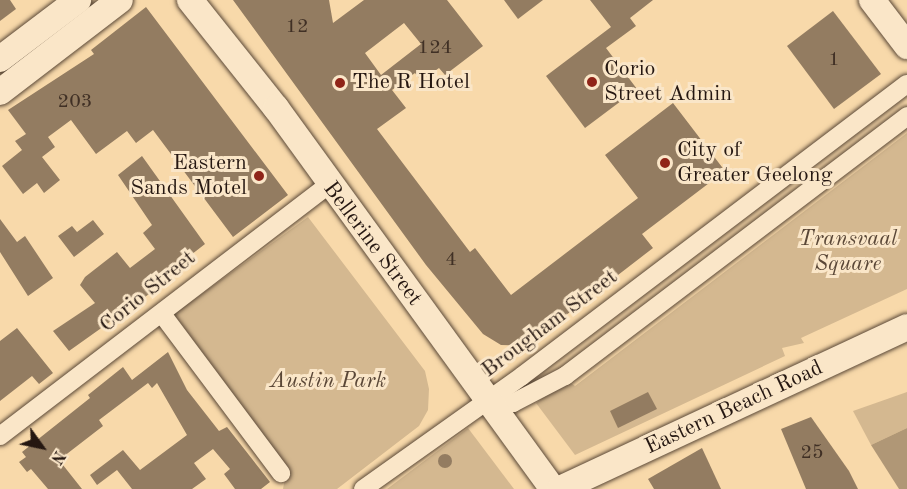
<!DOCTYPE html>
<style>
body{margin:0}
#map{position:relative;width:907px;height:489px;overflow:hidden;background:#f8d9aa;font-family:"Old Standard TT",serif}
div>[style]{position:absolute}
.green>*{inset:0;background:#d4b890}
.water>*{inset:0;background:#b09776}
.building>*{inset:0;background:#937c61}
.round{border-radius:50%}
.roads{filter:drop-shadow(0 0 2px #5a4837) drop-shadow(0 0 2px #5a4837)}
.street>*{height:18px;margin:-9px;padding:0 9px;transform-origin:9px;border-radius:9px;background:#fae6c8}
.secondary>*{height:26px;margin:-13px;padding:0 13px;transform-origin:13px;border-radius:13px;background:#fae6c8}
.dots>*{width:16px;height:16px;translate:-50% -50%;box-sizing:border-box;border:3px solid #fae6c8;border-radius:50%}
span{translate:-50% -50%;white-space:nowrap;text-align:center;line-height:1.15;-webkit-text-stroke:6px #fae6c8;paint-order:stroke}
.number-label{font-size:20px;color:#403025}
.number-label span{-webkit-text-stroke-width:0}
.poi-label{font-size:22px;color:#251711}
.left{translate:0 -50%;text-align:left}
.right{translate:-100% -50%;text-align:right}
.park-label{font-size:22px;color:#5a4737;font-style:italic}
.street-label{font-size:22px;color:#251711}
.north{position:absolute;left:12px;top:417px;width:60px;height:60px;-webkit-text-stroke:4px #fae6c8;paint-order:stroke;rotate:123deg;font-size:16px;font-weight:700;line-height:24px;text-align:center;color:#251711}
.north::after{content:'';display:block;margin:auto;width:21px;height:27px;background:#251711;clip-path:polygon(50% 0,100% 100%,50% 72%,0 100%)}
</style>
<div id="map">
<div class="green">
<div style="clip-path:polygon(907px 133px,907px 289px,801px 338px,804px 343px,782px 348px,785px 356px,575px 455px,536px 403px,567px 380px,575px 386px)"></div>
<div style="clip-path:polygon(308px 217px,425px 371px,429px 389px,428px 410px,419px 426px,337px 489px,283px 489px,287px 466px,174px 314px)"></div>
<div style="clip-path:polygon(907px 392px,907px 428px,871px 445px,853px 411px)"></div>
<div style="clip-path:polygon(468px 428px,514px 489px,387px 489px)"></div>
</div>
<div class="water">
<div style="clip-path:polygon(907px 428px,907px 489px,899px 489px,871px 445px)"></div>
</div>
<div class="building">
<div style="clip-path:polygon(0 0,10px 0,16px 9px,0 21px)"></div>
<div style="clip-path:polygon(evenodd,233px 0,329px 0,333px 23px,364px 0,447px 0,483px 46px,445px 75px,439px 68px,421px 81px,415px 73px,392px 90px,406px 108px,377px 129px,470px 252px,475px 248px,511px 295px,638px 198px,605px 155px,673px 103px,725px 171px,642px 234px,653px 248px,526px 346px,501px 345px,483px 334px,426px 265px,233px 0,404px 23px,421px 44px,381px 75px,365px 53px,404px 23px)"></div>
<div style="clip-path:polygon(504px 0,543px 0,518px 19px)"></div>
<div style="clip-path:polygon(590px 0,653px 0,630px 18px,636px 26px,606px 48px,637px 89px,585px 128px,546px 76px,611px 27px)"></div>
<div style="clip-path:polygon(146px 7px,288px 195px,233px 237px,153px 130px,136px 143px,127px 131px,96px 154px,71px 120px,48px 137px,55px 147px,42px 157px,60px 180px,44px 193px,37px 183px,23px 194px,2px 166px,22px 150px,15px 141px,26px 134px,8px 110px,94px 54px,91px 50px)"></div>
<div style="clip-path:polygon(833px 11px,881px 74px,834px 109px,787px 46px)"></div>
<div style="clip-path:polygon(142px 156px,205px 244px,169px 272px,173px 277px,69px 351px,53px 331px,95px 303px,80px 285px,85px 277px,117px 252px,130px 268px,155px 249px,143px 233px,152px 225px,118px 175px)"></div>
<div style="clip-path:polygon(0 219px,17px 242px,25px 236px,53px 278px,28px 296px,0 252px)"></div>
<div style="clip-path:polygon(93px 220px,104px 234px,74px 257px,58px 236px,72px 226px,77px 232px)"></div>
<div style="clip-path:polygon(17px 328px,53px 373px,39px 384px,32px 376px,0 401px,0 341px)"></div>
<div style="clip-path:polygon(168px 352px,187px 390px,219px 431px,227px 427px,270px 482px,261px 489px,235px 489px,224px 474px,230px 469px,213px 449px,194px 463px,206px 479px,192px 489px,132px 489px,117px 470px,97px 485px,90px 475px,123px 450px,140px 470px,187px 435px,157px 383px,152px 388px,148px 383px,99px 420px,103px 426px,59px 460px,82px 489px,48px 489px,31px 469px,27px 472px,19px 462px,26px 457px,22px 452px,90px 398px,88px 395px,123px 367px,132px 380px)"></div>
<div style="clip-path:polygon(648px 392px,657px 409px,618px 428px,610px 411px)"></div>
<div style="clip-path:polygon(811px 417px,849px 471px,858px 489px,806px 489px,781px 429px)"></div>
<div style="clip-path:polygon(702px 448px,721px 489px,654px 489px,648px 479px)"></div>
<div class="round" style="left:438px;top:454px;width:14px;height:14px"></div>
</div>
<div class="roads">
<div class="street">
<div style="left:162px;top:314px;width:199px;rotate:53.2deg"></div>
<div style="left:488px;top:400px;width:25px;rotate:7deg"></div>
<div style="left:513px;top:403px;width:59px;rotate:-27.4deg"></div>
<div style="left:565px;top:376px;width:430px;rotate:-37.2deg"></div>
<div style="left:0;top:436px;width:412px;rotate:-37.4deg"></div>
<div style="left:363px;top:489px;width:195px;rotate:-35.4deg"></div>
<div style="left:522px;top:376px;width:483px;rotate:-37.2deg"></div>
</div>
<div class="secondary">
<div style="left:190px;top:0;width:138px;rotate:51.5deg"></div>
<div style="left:276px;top:108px;width:471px;rotate:54deg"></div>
<div style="left:872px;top:0;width:58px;rotate:52.7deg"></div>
<div style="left:0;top:59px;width:98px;rotate:-37.1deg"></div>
<div style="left:0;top:92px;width:151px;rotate:-37.5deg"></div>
<div style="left:560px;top:489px;width:383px;rotate:-25deg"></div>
</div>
</div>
<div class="dots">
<div style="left:592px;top:82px;background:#8f2418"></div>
<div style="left:340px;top:83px;background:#8f2418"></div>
<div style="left:665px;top:163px;background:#8f2418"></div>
<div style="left:259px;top:176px;background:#8f2418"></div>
</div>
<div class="number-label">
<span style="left:297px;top:27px">12</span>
<span style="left:435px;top:48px">124</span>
<span style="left:834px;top:60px">1</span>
<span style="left:75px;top:102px">203</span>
<span style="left:451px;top:260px">4</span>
<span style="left:812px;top:453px">25</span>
</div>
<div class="poi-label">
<span class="left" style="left:604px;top:82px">Corio<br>Street Admin</span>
<span class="left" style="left:352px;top:83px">The R Hotel</span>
<span class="left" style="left:677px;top:163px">City of<br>Greater Geelong</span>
<span class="right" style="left:247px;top:176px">Eastern<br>Sands Motel</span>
</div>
<div class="park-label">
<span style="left:848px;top:252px">Transvaal<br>Square</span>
<span style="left:328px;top:382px">Austin Park</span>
</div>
<div class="street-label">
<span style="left:372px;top:244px;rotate:53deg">Bellerine Street</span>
<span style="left:148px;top:292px;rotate:-39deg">Corio Street</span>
<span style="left:550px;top:324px;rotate:-37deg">Brougham Street</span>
<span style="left:734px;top:408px;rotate:-25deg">Eastern Beach Road</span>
</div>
<div class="north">N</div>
</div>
